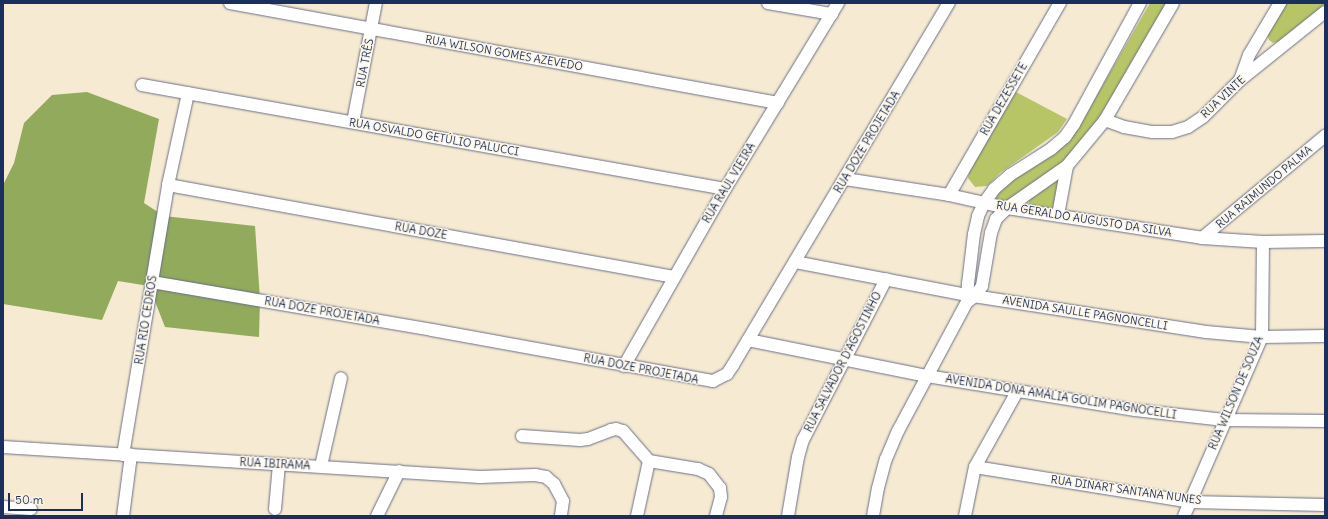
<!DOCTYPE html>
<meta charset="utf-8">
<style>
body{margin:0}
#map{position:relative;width:1328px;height:519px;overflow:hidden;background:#f7ead2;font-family:Delius,sans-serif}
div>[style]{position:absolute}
.green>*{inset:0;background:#b8c567}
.forest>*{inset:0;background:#92aa5c}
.roads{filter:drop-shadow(0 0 1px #687087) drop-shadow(0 0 1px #687087)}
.minor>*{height:12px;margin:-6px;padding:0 6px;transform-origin:6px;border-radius:6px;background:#fff}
span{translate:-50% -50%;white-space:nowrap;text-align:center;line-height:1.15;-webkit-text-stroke:3px #fcf5e5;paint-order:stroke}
.street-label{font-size:11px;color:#1b2f5e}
.frame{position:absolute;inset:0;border:4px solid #1b2f5e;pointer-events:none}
.scale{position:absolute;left:8px;top:493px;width:75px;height:18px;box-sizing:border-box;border:2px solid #1b2f5e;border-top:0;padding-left:5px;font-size:12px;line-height:14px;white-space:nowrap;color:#1b2f5e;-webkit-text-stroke:3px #fcf5e5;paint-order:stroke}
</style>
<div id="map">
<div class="green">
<div style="clip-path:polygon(1150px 3px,1168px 3px,1101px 116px,1064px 162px,1005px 202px,998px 201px,996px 195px,1089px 109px)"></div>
<div style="clip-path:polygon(1285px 3px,1325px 3px,1325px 5px,1281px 41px,1273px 43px,1269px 40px,1267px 34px)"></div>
<div style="clip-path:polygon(1016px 92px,1067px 119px,1058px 132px,1000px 173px,987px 186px,975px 187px,968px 178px,970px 167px)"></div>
<div style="clip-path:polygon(1057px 179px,1059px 180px,1054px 208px,1029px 205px,1028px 199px)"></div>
</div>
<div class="forest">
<div style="clip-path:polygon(87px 92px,159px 119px,144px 203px,164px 216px,255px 226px,260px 299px,259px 337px,165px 327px,149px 286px,118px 281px,102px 320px,3px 304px,3px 185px,14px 163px,24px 123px,52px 95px)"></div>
</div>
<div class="roads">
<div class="minor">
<div style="left:230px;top:3px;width:557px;rotate:10.34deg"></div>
<div style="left:768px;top:3px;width:65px;rotate:9.8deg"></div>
<div style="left:1240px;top:80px;width:27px;rotate:-70deg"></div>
<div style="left:1249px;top:55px;width:61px;rotate:-59.2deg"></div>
<div style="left:142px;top:85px;width:592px;rotate:10.11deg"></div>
<div style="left:1105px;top:120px;width:20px;rotate:20deg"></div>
<div style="left:1124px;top:127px;width:29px;rotate:10deg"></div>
<div style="left:1153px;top:132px;width:19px"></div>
<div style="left:1172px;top:132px;width:17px;rotate:-17deg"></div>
<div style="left:1188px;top:127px;width:18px;rotate:-34deg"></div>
<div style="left:1203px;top:117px;width:52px;rotate:-45deg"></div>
<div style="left:1240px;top:80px;width:109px;rotate:-38.7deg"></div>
<div style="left:353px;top:122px;width:121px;rotate:-79.1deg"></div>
<div style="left:845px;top:179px;width:105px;rotate:8.7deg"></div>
<div style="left:949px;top:195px;width:59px;rotate:12.6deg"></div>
<div style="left:1007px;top:208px;width:197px;rotate:8.7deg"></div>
<div style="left:1202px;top:238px;width:61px;rotate:3.8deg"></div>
<div style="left:1263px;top:242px;width:62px;rotate:-0.9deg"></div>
<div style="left:168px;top:185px;width:514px;rotate:10.3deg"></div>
<div style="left:949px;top:195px;width:222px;rotate:-60deg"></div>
<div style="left:1058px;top:215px;width:50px;rotate:-79.6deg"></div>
<div style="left:1202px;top:238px;width:160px;rotate:-39.7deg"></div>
<div style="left:795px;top:262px;width:175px;rotate:10.9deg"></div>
<div style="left:967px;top:295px;width:242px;rotate:8.8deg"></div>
<div style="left:1206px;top:332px;width:56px;rotate:5.1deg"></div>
<div style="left:1262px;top:337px;width:63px;rotate:-0.9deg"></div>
<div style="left:152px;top:282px;width:284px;rotate:9.7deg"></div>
<div style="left:432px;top:330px;width:286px;rotate:10.3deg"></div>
<div style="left:713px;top:381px;width:16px;rotate:-27deg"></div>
<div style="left:727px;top:374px;width:11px;rotate:-56deg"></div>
<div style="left:733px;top:365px;width:422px;rotate:-59.2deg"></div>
<div style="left:967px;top:302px;width:18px;rotate:-87deg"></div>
<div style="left:968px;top:284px;width:50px;rotate:-83.2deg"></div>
<div style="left:974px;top:234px;width:18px;rotate:-77deg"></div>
<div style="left:978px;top:216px;width:14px;rotate:-65deg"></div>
<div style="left:984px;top:203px;width:17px;rotate:-54deg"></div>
<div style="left:994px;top:189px;width:21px;rotate:-41deg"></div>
<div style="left:1010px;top:175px;width:49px;rotate:-32.4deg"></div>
<div style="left:1051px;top:149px;width:18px;rotate:-41deg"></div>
<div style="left:1065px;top:137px;width:16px;rotate:-55deg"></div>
<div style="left:1074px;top:124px;width:138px;rotate:-61.4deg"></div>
<div style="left:748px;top:340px;width:183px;rotate:11.4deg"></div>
<div style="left:927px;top:376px;width:211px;rotate:9.3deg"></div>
<div style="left:1135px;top:410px;width:90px;rotate:6.4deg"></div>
<div style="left:1224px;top:420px;width:101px;rotate:0.6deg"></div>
<div style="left:624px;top:366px;width:204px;rotate:-60.3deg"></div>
<div style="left:725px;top:189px;width:218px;rotate:-58.7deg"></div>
<div style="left:522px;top:436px;width:58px;rotate:3.9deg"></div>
<div style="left:580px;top:440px;width:8px;rotate:-7deg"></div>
<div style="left:588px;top:439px;width:25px;rotate:-21deg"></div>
<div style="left:611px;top:430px;width:5px;rotate:-11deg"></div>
<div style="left:616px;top:429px;width:7px;rotate:16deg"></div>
<div style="left:623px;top:431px;width:40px;rotate:49deg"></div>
<div style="left:649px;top:461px;width:50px;rotate:9.3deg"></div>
<div style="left:698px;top:469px;width:12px;rotate:24deg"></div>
<div style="left:709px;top:474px;width:18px;rotate:52deg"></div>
<div style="left:720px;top:488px;width:9px;rotate:84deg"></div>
<div style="left:721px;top:497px;width:20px;rotate:105deg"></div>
<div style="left:3px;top:447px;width:478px;rotate:3.6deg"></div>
<div style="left:480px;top:477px;width:55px;rotate:-2.1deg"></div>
<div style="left:535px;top:475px;width:11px;rotate:10deg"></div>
<div style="left:546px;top:477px;width:11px;rotate:41deg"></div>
<div style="left:554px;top:484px;width:19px;rotate:62deg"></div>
<div style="left:563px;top:501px;width:15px;rotate:98deg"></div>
<div style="left:123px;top:455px;width:274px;rotate:-80.5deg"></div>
<div style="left:168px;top:185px;width:94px;rotate:-77.7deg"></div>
<div style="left:321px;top:466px;width:90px;rotate:-77.2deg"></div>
<div style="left:975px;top:467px;width:218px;rotate:9.2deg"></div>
<div style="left:1190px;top:502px;width:135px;rotate:1.3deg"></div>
<div style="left:3px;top:507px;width:28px;rotate:4deg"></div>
<div style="left:275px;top:509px;width:45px;rotate:-84.9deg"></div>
<div style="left:123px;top:516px;width:62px;rotate:-82.5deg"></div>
<div style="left:377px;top:516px;width:50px;rotate:-63.9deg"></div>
<div style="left:637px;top:516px;width:56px;rotate:-77.7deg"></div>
<div style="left:788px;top:516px;width:60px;rotate:-80.4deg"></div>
<div style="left:798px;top:457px;width:18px;rotate:-74deg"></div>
<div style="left:803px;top:440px;width:181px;rotate:-62.7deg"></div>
<div style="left:873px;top:516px;width:28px;rotate:-80deg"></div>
<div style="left:878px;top:488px;width:30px;rotate:-75deg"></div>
<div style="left:886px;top:459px;width:30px;rotate:-67deg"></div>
<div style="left:898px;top:431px;width:146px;rotate:-61.9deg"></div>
<div style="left:967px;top:302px;width:10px;rotate:-37deg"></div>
<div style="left:975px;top:296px;width:12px;rotate:-55deg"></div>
<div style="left:982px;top:286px;width:54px;rotate:-80.4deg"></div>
<div style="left:991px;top:233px;width:15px;rotate:-70deg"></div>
<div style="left:996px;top:219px;width:16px;rotate:-45deg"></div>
<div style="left:1007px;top:208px;width:73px;rotate:-35deg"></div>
<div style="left:1067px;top:166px;width:60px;rotate:-50.4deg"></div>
<div style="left:1105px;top:120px;width:135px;rotate:-59.8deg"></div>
<div style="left:965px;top:516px;width:50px;rotate:-78.5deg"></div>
<div style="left:975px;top:467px;width:86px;rotate:-60.8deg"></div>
<div style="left:1184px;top:516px;width:195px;rotate:-66.5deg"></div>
<div style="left:1262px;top:337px;width:95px;rotate:-89.4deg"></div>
</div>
</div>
<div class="street-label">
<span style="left:504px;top:53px;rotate:10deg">RUA WILSON GOMES AZEVEDO</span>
<span style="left:365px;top:63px;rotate:-79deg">RUA TRÊS</span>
<span style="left:1223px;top:97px;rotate:-43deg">RUA VINTE</span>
<span style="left:1004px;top:99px;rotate:-60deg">RUA DEZESSETE</span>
<span style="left:434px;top:137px;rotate:10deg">RUA OSVALDO GETÚLIO PALUCCI</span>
<span style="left:867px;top:142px;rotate:-59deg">RUA DOZE PROJETADA</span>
<span style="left:729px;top:183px;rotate:-59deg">RUA RAUL VIEIRA</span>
<span style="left:1264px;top:187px;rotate:-40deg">RUA RAIMUNDO PALMA</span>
<span style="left:1084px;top:219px;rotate:9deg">RUA GERALDO AUGUSTO DA SILVA</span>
<span style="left:421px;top:231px;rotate:10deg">RUA DOZE</span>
<span style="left:322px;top:311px;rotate:10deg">RUA DOZE PROJETADA</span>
<span style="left:1085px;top:313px;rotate:9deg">AVENIDA SAULLE PAGNONCELLI</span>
<span style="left:146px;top:320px;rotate:-81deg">RUA RIO CEDROS</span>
<span style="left:843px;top:362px;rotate:-63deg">RUA SALVADOR D'AGOSTINHO</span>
<span style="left:641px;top:369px;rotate:11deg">RUA DOZE PROJETADA</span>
<span style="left:1236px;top:393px;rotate:-67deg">RUA WILSON DE SOUZA</span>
<span style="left:1061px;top:397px;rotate:9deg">AVENIDA DONA AMÁLIA GOLIM PAGNOCELLI</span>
<span style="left:275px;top:464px;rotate:3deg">RUA IBIRAMA</span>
<span style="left:1126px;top:490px;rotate:8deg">RUA DINART SANTANA NUNES</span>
</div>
<div class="frame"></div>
<div class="scale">50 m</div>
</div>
